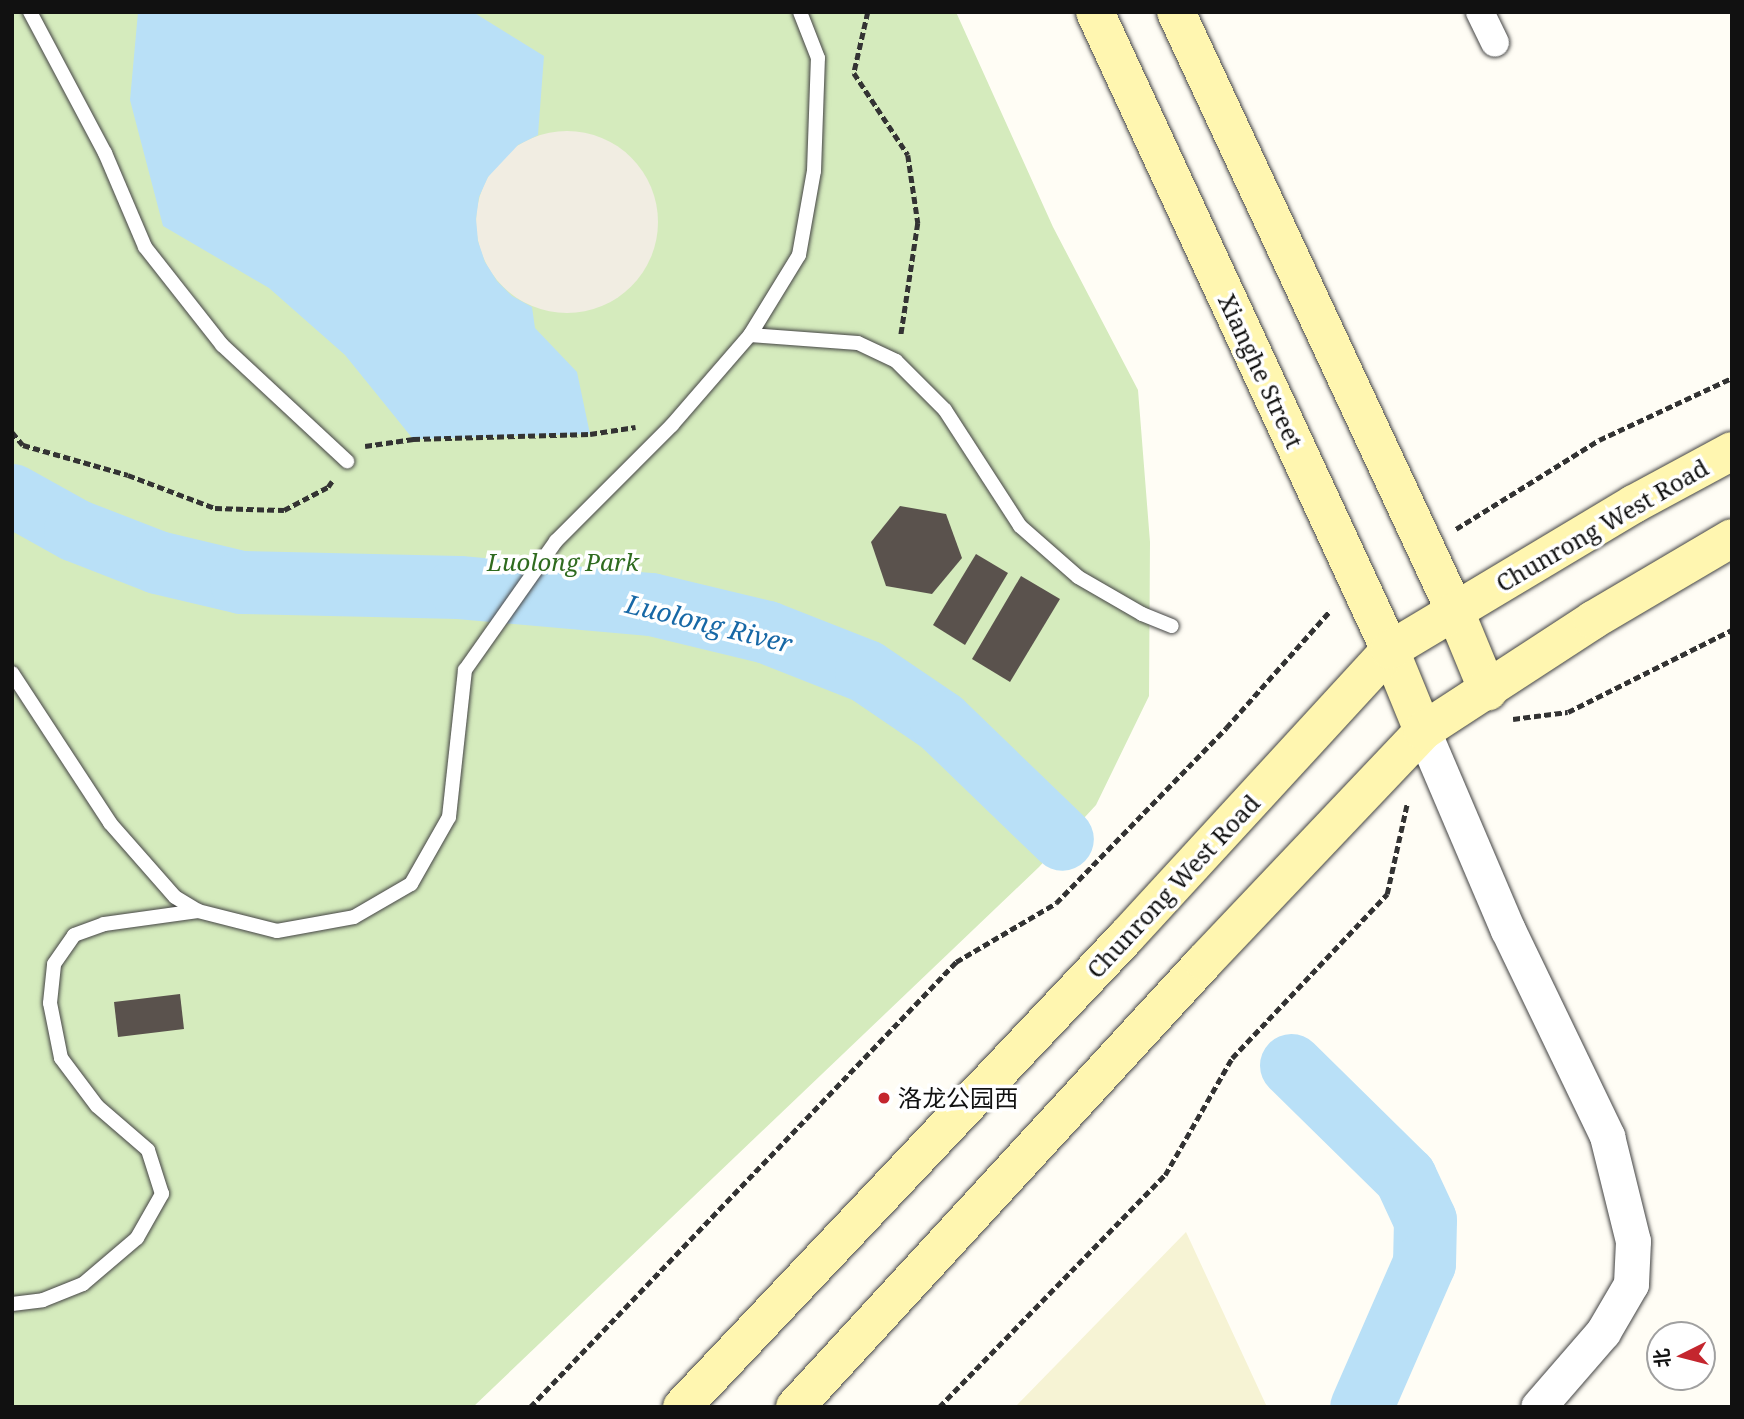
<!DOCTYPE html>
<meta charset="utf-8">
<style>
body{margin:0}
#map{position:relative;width:1744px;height:1419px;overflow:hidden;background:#fffdf5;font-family:"Noto Serif","Noto Sans SC",serif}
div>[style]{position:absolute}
.farmland>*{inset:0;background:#f6f3d4}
.green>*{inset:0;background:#d5ebbd}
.plaza>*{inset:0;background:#f1ede2}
.round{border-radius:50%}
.water>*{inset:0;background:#b9e0f7}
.river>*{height:63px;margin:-31.5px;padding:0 31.5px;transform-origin:31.5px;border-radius:31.5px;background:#b9e0f7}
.building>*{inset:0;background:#5a524d}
.path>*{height:4.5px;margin-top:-2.25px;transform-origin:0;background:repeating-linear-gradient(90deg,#333 0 7px,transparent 0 10.5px)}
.roads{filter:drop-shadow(0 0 2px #444) drop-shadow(0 0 2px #444)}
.service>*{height:14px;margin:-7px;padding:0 7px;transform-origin:7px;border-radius:7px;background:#fff}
.minor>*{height:28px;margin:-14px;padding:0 14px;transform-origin:14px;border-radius:14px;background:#fff}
.tertiary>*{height:35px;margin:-17.5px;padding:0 17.5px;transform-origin:17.5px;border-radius:17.5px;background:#fff}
.secondary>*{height:38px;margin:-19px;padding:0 19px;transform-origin:19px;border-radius:19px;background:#fff6b0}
.dots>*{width:19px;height:19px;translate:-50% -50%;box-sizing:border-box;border:4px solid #fff;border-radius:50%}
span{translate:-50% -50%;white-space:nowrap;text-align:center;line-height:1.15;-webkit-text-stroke:7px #fff;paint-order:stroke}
.street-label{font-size:24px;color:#111}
.park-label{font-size:24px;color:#2f6b1f;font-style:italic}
.poi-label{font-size:24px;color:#111}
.left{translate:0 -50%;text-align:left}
.water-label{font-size:26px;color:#1768a6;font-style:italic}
.frame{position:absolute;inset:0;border:14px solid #111;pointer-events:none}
.north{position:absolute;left:1646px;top:1321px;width:70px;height:70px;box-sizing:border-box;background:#fff;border:2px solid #a0a0a0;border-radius:50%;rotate:264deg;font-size:19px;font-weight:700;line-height:28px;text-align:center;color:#111}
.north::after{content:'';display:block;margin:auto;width:24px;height:32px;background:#c4262e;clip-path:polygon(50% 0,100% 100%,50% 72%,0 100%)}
</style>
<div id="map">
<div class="farmland">
<div style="clip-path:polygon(1186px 1232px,1267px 1407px,1015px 1407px)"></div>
</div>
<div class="green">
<div style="clip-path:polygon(12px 12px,956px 12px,1053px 227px,1138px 390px,1150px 542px,1149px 696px,1096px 805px,1039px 867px,473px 1407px,12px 1407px)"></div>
</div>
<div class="plaza">
<div class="round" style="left:476px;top:131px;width:182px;height:182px"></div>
</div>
<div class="water">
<div style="clip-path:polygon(138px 12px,473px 12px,544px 56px,538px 135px,518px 145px,488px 177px,479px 197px,476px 219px,478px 241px,485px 262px,497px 281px,512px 296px,532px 307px,535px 328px,577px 372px,590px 434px,413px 439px,345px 355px,269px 288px,163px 226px,130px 100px)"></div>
</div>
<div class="river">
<div style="left:12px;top:495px;width:72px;rotate:29.1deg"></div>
<div style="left:75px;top:530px;width:88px;rotate:21.3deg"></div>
<div style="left:157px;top:562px;width:86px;rotate:13.4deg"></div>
<div style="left:241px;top:582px;width:218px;rotate:1.3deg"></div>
<div style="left:459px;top:587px;width:193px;rotate:5.1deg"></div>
<div style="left:651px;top:604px;width:119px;rotate:13.6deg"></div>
<div style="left:767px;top:632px;width:106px;rotate:21.5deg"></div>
<div style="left:866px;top:671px;width:91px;rotate:34.2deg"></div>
<div style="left:941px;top:722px;width:168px;rotate:44deg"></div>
<div style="left:1291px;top:1065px;width:160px;rotate:44.5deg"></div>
<div style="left:1405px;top:1177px;width:47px;rotate:65.1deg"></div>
<div style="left:1425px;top:1220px;width:43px;rotate:91.3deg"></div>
<div style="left:1424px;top:1263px;width:157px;rotate:113.6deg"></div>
</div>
<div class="building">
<div style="clip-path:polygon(900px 506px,946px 514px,962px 558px,932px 594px,886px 586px,871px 542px)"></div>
<div style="clip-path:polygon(976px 554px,1008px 573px,965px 645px,933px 625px)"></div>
<div style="clip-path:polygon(1021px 576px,1060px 599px,1010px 682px,972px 659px)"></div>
<div style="clip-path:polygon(180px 994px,184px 1029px,118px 1037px,114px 1002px)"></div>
</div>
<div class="path">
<div style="left:868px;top:12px;width:63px;rotate:102.9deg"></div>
<div style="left:854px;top:73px;width:98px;rotate:56.6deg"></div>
<div style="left:908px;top:155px;width:69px;rotate:81.6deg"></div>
<div style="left:918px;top:223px;width:114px;rotate:98.6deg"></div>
<div style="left:12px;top:432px;width:17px;rotate:50deg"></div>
<div style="left:23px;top:445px;width:109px;rotate:15.9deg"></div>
<div style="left:128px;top:475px;width:93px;rotate:20.8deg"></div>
<div style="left:215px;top:508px;width:69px;rotate:1.7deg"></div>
<div style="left:284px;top:510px;width:50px;rotate:-27.6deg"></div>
<div style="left:328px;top:487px;width:7px;rotate:-56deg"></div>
<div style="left:365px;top:446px;width:49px;rotate:-8.3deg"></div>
<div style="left:413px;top:439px;width:177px;rotate:-1.6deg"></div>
<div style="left:590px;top:434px;width:46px;rotate:-8.8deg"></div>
<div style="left:1456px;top:529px;width:168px;rotate:-31.9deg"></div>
<div style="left:1599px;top:440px;width:147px;rotate:-25deg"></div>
<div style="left:1513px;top:719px;width:55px;rotate:-7.3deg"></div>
<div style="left:1568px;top:712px;width:183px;rotate:-26.6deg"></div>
<div style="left:530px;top:1407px;width:616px;rotate:-46.25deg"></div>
<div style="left:956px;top:962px;width:116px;rotate:-30.5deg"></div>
<div style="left:1056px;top:903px;width:244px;rotate:-45.8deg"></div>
<div style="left:1226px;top:728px;width:157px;rotate:-48.4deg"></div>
<div style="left:939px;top:1407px;width:324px;rotate:-45.8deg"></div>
<div style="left:1165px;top:1175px;width:135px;rotate:-60.2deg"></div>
<div style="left:1232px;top:1058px;width:226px;rotate:-46.6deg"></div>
<div style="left:1387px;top:894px;width:92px;rotate:-77.5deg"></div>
</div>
<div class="roads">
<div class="service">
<div style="left:30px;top:12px;width:160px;rotate:62deg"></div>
<div style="left:105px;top:153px;width:102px;rotate:66.9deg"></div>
<div style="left:145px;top:247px;width:125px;rotate:51.8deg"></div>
<div style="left:222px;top:345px;width:171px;rotate:42.9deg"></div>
<div style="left:750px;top:335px;width:108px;rotate:4.2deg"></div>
<div style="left:858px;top:343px;width:42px;rotate:25.3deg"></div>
<div style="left:896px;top:361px;width:69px;rotate:45deg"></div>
<div style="left:945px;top:410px;width:138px;rotate:57.1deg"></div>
<div style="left:1020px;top:526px;width:77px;rotate:41.3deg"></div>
<div style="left:1078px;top:577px;width:74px;rotate:30deg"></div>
<div style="left:1142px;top:614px;width:32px;rotate:22deg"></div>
<div style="left:12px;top:673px;width:179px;rotate:56.8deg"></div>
<div style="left:110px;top:823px;width:98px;rotate:48.7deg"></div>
<div style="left:175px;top:897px;width:27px;rotate:31deg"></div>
<div style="left:198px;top:911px;width:81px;rotate:14.2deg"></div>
<div style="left:277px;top:931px;width:78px;rotate:-10.3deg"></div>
<div style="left:354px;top:917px;width:66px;rotate:-30.1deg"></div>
<div style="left:411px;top:884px;width:77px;rotate:-60.4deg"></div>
<div style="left:449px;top:817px;width:148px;rotate:-83.8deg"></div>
<div style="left:465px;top:670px;width:158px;rotate:-54.8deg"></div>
<div style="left:556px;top:541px;width:164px;rotate:-45deg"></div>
<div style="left:672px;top:425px;width:119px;rotate:-49.1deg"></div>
<div style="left:750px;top:335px;width:94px;rotate:-58.5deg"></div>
<div style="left:799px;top:255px;width:85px;rotate:-79.9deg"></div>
<div style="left:814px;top:171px;width:113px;rotate:-88deg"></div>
<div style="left:818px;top:58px;width:49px;rotate:-111.4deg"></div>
<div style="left:12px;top:1304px;width:31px;rotate:-7deg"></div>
<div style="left:43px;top:1300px;width:43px;rotate:-21.8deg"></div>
<div style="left:83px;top:1284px;width:71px;rotate:-40.4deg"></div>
<div style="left:137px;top:1238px;width:51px;rotate:-60.4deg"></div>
<div style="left:162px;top:1194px;width:46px;rotate:-107.7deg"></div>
<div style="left:148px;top:1150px;width:67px;rotate:-139.2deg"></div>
<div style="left:97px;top:1106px;width:60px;rotate:-126.9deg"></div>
<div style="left:61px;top:1058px;width:56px;rotate:-101.3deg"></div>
<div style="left:50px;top:1003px;width:39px;rotate:-84deg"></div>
<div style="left:54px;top:964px;width:35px;rotate:-55deg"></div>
<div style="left:74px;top:935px;width:32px;rotate:-20deg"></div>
<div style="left:104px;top:924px;width:95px;rotate:-7.9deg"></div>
</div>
<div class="minor">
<div style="left:1480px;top:12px;width:34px;rotate:64deg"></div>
</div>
<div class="tertiary">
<div style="left:1423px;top:731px;width:216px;rotate:66.9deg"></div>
<div style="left:1508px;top:930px;width:229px;rotate:64.3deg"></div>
<div style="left:1607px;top:1136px;width:108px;rotate:76.1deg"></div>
<div style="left:1633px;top:1241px;width:43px;rotate:92.7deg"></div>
<div style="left:1631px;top:1284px;width:56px;rotate:120.3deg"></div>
<div style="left:1603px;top:1332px;width:99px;rotate:130.9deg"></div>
</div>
<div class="secondary">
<div style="left:1095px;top:12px;width:703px;rotate:65.19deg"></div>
<div style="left:1390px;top:650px;width:87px;rotate:67.8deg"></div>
<div style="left:1176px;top:12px;width:661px;rotate:65.03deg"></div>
<div style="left:1455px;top:611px;width:87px;rotate:67.6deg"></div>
<div style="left:682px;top:1407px;width:647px;rotate:-46.63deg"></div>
<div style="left:1126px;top:937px;width:390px;rotate:-47.4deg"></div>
<div style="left:1390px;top:650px;width:284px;rotate:-30.9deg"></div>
<div style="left:1634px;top:504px;width:111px;rotate:-28.4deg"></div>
<div style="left:795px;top:1407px;width:604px;rotate:-47.41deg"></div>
<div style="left:1204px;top:962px;width:318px;rotate:-46.5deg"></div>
<div style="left:1423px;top:731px;width:203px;rotate:-33.1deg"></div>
<div style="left:1593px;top:620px;width:161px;rotate:-30.5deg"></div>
</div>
</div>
<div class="dots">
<div style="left:884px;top:1098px;background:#c4262e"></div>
</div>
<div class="street-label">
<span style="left:1261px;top:371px;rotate:65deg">Xianghe Street</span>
<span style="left:1602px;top:525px;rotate:-30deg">Chunrong West Road</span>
<span style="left:1173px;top:886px;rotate:-47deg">Chunrong West Road</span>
</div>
<div class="park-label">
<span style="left:563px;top:562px">Luolong Park</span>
</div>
<div class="poi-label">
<span class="left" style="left:898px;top:1098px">洛龙公园西</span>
</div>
<div class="water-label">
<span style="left:709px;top:624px;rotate:14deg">Luolong River</span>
</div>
<div class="frame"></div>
<div class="north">北</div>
</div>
